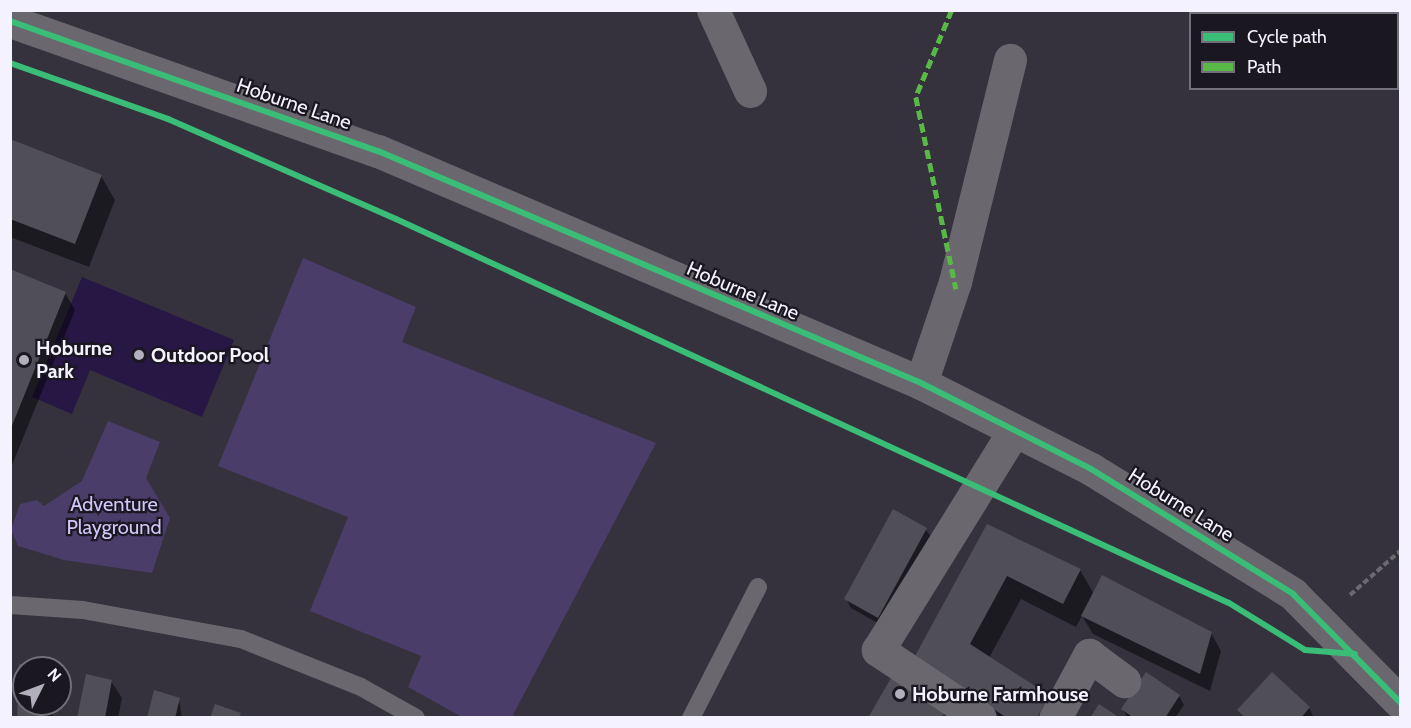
<!DOCTYPE html>
<style>
body{margin:0}
#map{position:relative;width:1411px;height:728px;overflow:hidden;background:#35323e;font-family:Cabin,sans-serif}
div>[style]{position:absolute}
.green>*{inset:0;background:#4a3d6a}
.water>*{inset:0;background:#271745}
.shadow>*{inset:0;background:#0007}
.building>*{inset:0;background:#504e57}
.path>*{height:4px;margin-top:-2px;transform-origin:0;background:repeating-linear-gradient(90deg,#6b6970 0 6px,transparent 0 9px)}
.lane>*{height:18px;margin:-9px;padding:0 9px;transform-origin:9px;border-radius:9px;background:#6a686e}
.street>*{height:33px;margin:-16.5px;padding:0 16.5px;transform-origin:16.5px;border-radius:16.5px;background:#6a686e}
.quiet>*{height:4.5px;margin-top:-2.25px;transform-origin:0;background:repeating-linear-gradient(90deg,#58b947 0 9px,transparent 0 13.5px)}
.cycleway>*{height:6px;margin:-3px;padding:0 3px;transform-origin:3px;border-radius:3px;background:#3abd76}
.dots>*{width:16px;height:16px;translate:-50% -50%;box-sizing:border-box;border:3px solid #1a1721;border-radius:50%}
span{translate:-50% -50%;white-space:nowrap;text-align:center;line-height:1.15;-webkit-text-stroke:4.5px #1a1721;paint-order:stroke}
.street-label{font-size:20px;color:#f4f2ff}
.poi-label{font-size:20px;color:#f4f2ff;font-weight:700}
.left{translate:0 -50%;text-align:left}
.park-label{font-size:20px;color:#d2c6f9}
.frame{position:absolute;inset:0;border:12px solid #f4f2ff;pointer-events:none}
.legend{position:absolute;left:1189px;top:12px;width:210px;height:78px;box-sizing:border-box;background:#1a1721;border:2px solid #716f7a;margin:0;padding:8px 10px;list-style:none;font-size:18px;color:#f4f2ff}
.legend li{display:flex;align-items:center;gap:12px;height:30px}
.legend b{width:30px;border:2px solid #716f7a}
.north{position:absolute;left:12px;top:656px;width:60px;height:60px;box-sizing:border-box;background:#1a1721;border:2px solid #716f7a;border-radius:50%;rotate:48deg;font-size:16px;font-weight:700;line-height:24px;text-align:center;color:#f4f2ff}
.north::after{content:'';display:block;margin:auto;width:21px;height:27px;background:#b1afbb;clip-path:polygon(50% 0,100% 100%,50% 72%,0 100%)}
</style>
<div id="map">
<div class="green">
<div style="clip-path:polygon(303px 258px,416px 307px,402px 342px,656px 443px,513px 715px,517px 717px,462px 717px,408px 687px,421px 656px,310px 611px,348px 517px,218px 466px)"></div>
<div style="clip-path:polygon(108px 421px,160px 442px,146px 478px,170px 518px,152px 573px,64px 560px,18px 546px,11px 530px,20px 504px,37px 500px,44px 506px,82px 481px)"></div>
</div>
<div class="water">
<div style="clip-path:polygon(82px 277px,234px 340px,202px 417px,90px 370px,72px 414px,32px 397px)"></div>
</div>
<div class="shadow">
<div style="clip-path:polygon(10px 141px,101px 176px,115px 200px,89px 267px,10px 237px)"></div>
<div style="clip-path:polygon(10px 271px,65px 293px,75px 310px,10px 470px)"></div>
<div style="clip-path:polygon(894px 511px,926px 530px,932px 538px,883px 626px,851px 608px,846px 599px)"></div>
<div style="clip-path:polygon(988px 526px,1080px 570px,1094px 594px,1211px 633px,1221px 651px,1210px 691px,1093px 634px,1082px 616px,1076px 627px,1021px 599px,989px 658px,1060px 718px,987px 718px,931px 679px)"></div>
<div style="clip-path:polygon(20px 665px,44px 667px,24px 668px,24px 704px,53px 704px,53px 718px,18px 718px)"></div>
<div style="clip-path:polygon(1272px 674px,1309px 708px,1314px 718px,1243px 718px,1239px 711px)"></div>
<div style="clip-path:polygon(111px 681px,122px 698px,118px 718px,79px 718px)"></div>
<div style="clip-path:polygon(1179px 696px,1184px 705px,1175px 718px,1128px 718px,1123px 709px)"></div>
<div style="clip-path:polygon(179px 699px,182px 718px,148px 718px)"></div>
</div>
<div class="building">
<div style="clip-path:polygon(10px 139px,102px 175px,75px 244px,10px 219px)"></div>
<div style="clip-path:polygon(10px 269px,66px 292px,11px 428px,10px 428px)"></div>
<div style="clip-path:polygon(893px 509px,927px 528px,878px 618px,844px 599px)"></div>
<div style="clip-path:polygon(987px 524px,1081px 569px,1063px 604px,1007px 576px,970px 644px,1049px 695px,1037px 718px,1007px 718px,915px 656px)"></div>
<div style="clip-path:polygon(1102px 575px,1212px 632px,1200px 674px,1081px 616px)"></div>
<div style="clip-path:polygon(19px 664px,45px 665px,24px 668px,24px 704px,43px 704px,43px 718px,17px 718px)"></div>
<div style="clip-path:polygon(1146px 672px,1180px 695px,1165px 718px,1134px 718px,1121px 709px)"></div>
<div style="clip-path:polygon(1272px 672px,1310px 707px,1301px 718px,1245px 718px,1237px 710px)"></div>
<div style="clip-path:polygon(86px 674px,112px 680px,105px 718px,77px 718px)"></div>
<div style="clip-path:polygon(891px 678px,946px 710px,941px 718px,868px 718px)"></div>
<div style="clip-path:polygon(154px 690px,180px 698px,175px 718px,147px 718px)"></div>
<div style="clip-path:polygon(215px 704px,241px 713px,239px 718px,210px 718px)"></div>
<div style="clip-path:polygon(1099px 704px,1120px 718px,1090px 718px)"></div>
</div>
<div class="path">
<div style="left:1350px;top:595px;width:67px;rotate:-41.3deg"></div>
</div>
<div class="lane">
<div style="left:10px;top:605px;width:73px;rotate:3.9deg"></div>
<div style="left:83px;top:610px;width:161px;rotate:10.4deg"></div>
<div style="left:241px;top:639px;width:129px;rotate:21.8deg"></div>
<div style="left:361px;top:687px;width:63px;rotate:29.4deg"></div>
<div style="left:691px;top:718px;width:147px;rotate:-62.9deg"></div>
</div>
<div class="street">
<div style="left:713px;top:10px;width:89px;rotate:65.4deg"></div>
<div style="left:1391px;top:10px;width:4px;rotate:90deg"></div>
<div style="left:10px;top:21px;width:390px;rotate:19.5deg"></div>
<div style="left:378px;top:151px;width:590px;rotate:23.13deg"></div>
<div style="left:921px;top:383px;width:191px;rotate:26.8deg"></div>
<div style="left:1091px;top:469px;width:238px;rotate:31.7deg"></div>
<div style="left:1293px;top:594px;width:152px;rotate:45.3deg"></div>
<div style="left:1398px;top:65px;width:6px;rotate:72deg"></div>
<div style="left:921px;top:383px;width:107px;rotate:-71.4deg"></div>
<div style="left:955px;top:282px;width:229px;rotate:-76.1deg"></div>
<div style="left:980px;top:718px;width:123px;rotate:-146.3deg"></div>
<div style="left:878px;top:650px;width:256px;rotate:-58.2deg"></div>
<div style="left:1055px;top:718px;width:72px;rotate:-61.6deg"></div>
<div style="left:1089px;top:655px;width:44px;rotate:36.6deg"></div>
</div>
<div class="quiet">
<div style="left:952px;top:10px;width:94px;rotate:112.5deg"></div>
<div style="left:916px;top:97px;width:196px;rotate:78.2deg"></div>
</div>
<div class="cycleway">
<div style="left:10px;top:21px;width:390px;rotate:19.5deg"></div>
<div style="left:378px;top:151px;width:590px;rotate:23.13deg"></div>
<div style="left:921px;top:383px;width:191px;rotate:26.8deg"></div>
<div style="left:1091px;top:469px;width:238px;rotate:31.7deg"></div>
<div style="left:1293px;top:594px;width:152px;rotate:45.3deg"></div>
<div style="left:10px;top:63px;width:168px;rotate:19.5deg"></div>
<div style="left:168px;top:119px;width:249px;rotate:23.7deg"></div>
<div style="left:396px;top:219px;width:917px;rotate:24.75deg"></div>
<div style="left:1229px;top:603px;width:89px;rotate:31.7deg"></div>
<div style="left:1305px;top:650px;width:50px;rotate:4.6deg"></div>
</div>
<div class="dots">
<div style="left:139px;top:355px;background:#b1afbb"></div>
<div style="left:24px;top:360px;background:#b1afbb"></div>
<div style="left:900px;top:694px;background:#b1afbb"></div>
</div>
<div class="street-label">
<span style="left:294px;top:104px;rotate:19deg">Hoburne Lane</span>
<span style="left:743px;top:291px;rotate:23deg">Hoburne Lane</span>
<span style="left:1181px;top:505px;rotate:32deg">Hoburne Lane</span>
</div>
<div class="poi-label">
<span class="left" style="left:36px;top:360px">Hoburne<br>Park</span>
<span class="left" style="left:151px;top:355px">Outdoor Pool</span>
<span class="left" style="left:912px;top:694px">Hoburne Farmhouse</span>
</div>
<div class="park-label">
<span style="left:114px;top:516px">Adventure<br>Playground</span>
</div>
<div class="frame"></div>
<ul class="legend">
<li><b style="height:8px;background:#3abd76"></b>Cycle path</li>
<li><b style="height:8px;background:#58b947"></b>Path</li>
</ul>
<div class="north">N</div>
</div>
